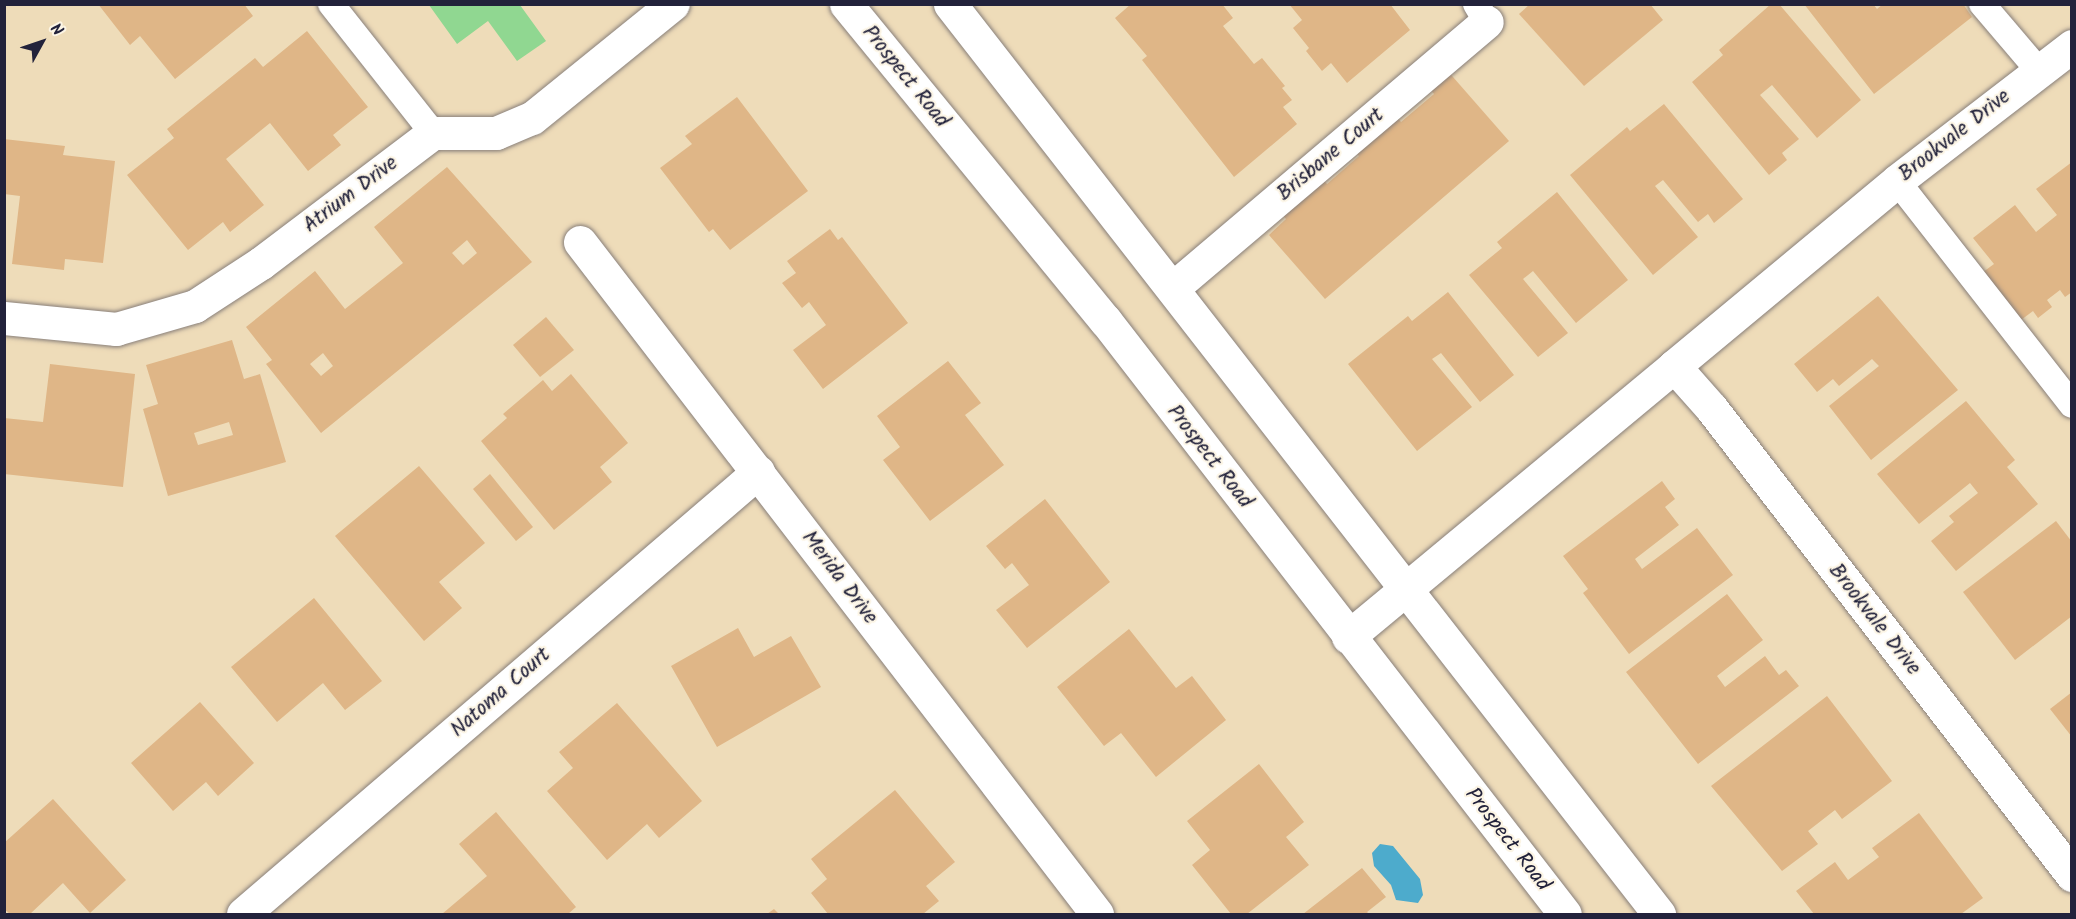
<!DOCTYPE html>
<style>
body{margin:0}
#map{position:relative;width:2076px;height:919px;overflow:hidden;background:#eedcb9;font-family:Kalam,sans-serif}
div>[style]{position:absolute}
.green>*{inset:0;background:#90d791}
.water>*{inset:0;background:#4dabcc}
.building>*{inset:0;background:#dfb687}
.roads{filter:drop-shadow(0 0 2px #887f7a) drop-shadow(0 0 2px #887f7a)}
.lane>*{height:26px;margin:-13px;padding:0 13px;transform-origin:13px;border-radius:13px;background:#fff}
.street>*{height:33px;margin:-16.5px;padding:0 16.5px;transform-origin:16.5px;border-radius:16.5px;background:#fff}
.primary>*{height:33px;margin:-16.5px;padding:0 16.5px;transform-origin:16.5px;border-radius:16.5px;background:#fff}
span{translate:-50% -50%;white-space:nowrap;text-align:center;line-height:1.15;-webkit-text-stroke:4.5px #fcf5e5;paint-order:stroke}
.street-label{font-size:21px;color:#22223b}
.frame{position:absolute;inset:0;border:6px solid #22223b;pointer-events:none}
.north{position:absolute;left:12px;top:12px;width:60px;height:60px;-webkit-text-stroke:4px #fcf5e5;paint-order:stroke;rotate:50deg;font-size:16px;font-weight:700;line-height:24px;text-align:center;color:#22223b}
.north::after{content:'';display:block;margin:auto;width:21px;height:27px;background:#22223b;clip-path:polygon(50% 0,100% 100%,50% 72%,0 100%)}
</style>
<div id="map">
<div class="green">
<div style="clip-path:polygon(429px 5px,520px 5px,546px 41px,517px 61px,488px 21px,457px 44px)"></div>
</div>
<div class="water">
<div style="clip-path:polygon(1380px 844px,1393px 846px,1420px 879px,1423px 895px,1418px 903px,1396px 900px,1391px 885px,1374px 866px,1372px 853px)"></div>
</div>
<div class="building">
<div style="clip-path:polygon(98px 4px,244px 4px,253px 16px,175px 79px,140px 36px,130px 45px)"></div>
<div style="clip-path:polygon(1131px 4px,1222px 4px,1233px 18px,1223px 26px,1254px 64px,1262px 58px,1285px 86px,1282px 88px,1292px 100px,1283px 107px,1297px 124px,1234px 177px,1142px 60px,1147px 56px,1115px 18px)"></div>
<div style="clip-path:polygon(1289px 4px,1390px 4px,1410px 30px,1347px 83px,1331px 63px,1322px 71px,1306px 51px,1309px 48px,1293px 28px,1302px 20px)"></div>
<div style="clip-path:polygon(1530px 4px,1650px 4px,1663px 20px,1584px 86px,1519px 14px)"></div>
<div style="clip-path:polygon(1771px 4px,1779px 4px,1861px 100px,1817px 138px,1772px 85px,1760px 95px,1799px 139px,1782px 153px,1787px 160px,1769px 175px,1692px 82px,1723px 55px,1719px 50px)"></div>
<div style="clip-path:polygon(1804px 4px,1873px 4px,1877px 9px,1883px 4px,1963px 4px,1972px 17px,1874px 94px)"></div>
<div style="clip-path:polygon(307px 31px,368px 107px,333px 135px,341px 145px,308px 171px,270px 123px,226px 159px,264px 205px,230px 232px,223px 222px,188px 250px,127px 175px,174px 138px,167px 129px,255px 58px,263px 67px)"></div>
<div style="clip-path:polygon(1446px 69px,1509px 141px,1325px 299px,1269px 235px,1286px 219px,1279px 211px,1320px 176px,1327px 184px,1359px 156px,1353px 149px,1395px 114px,1401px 122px,1434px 94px,1427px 85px)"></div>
<div style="clip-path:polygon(737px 97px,808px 191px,730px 250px,713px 229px,709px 232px,660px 168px,692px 144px,685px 136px)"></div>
<div style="clip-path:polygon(1664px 104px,1743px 199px,1714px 223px,1708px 214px,1698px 222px,1663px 180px,1655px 186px,1698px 237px,1653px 275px,1570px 175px,1627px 127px,1630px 131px)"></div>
<div style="clip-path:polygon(4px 139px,65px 146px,63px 155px,115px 161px,103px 263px,65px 259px,64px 270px,12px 264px,20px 196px,4px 194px)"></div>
<div style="clip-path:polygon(2072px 162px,2072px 292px,2065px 297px,2060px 290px,2047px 300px,2052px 307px,2038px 318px,2033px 311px,2017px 323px,1979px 275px,1994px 264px,1973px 238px,2015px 205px,2036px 232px,2057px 215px,2036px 189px)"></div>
<div style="clip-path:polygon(evenodd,447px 167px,532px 262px,321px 433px,266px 364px,272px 360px,246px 327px,315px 271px,345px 309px,403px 263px,374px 227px,447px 167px,467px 240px,477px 253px,463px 265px,452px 253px,467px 240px,447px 167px,323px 353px,333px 366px,321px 376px,310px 364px,323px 353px)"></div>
<div style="clip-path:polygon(1557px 192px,1628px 280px,1576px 323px,1533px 271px,1523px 279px,1568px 333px,1538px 357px,1469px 275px,1502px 248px,1497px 242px)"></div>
<div style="clip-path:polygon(830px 229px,838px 240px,842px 237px,908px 323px,823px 389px,793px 350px,826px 325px,809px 302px,802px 308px,782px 283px,796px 273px,787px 261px)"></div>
<div style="clip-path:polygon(1448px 292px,1514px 375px,1480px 402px,1441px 353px,1432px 359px,1472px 407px,1417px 451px,1348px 364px,1408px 316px,1412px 321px)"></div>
<div style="clip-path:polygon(1878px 296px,1958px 390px,1871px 460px,1829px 406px,1879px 366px,1872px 359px,1839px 386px,1833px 379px,1817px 392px,1794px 364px)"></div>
<div style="clip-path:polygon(546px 317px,574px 350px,540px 377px,513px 345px)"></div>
<div style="clip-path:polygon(evenodd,232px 340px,244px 379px,260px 374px,286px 462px,168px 496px,143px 409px,158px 404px,146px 365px,232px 340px,229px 422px,233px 435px,198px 445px,194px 433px,229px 422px)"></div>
<div style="clip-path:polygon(948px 361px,981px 403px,965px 415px,1004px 465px,930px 521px,883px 460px,900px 447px,877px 416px)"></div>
<div style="clip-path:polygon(50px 364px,135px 374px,123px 487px,4px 474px,4px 418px,43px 422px)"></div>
<div style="clip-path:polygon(571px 374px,628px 443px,600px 467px,612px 482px,554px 530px,481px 441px,507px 418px,503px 414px,543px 380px,552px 391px)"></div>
<div style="clip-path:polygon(1966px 401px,2015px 460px,2007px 467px,2038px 504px,1956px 571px,1931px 541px,1954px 522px,1949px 516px,1978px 493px,1970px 483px,1919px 524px,1877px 474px)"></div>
<div style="clip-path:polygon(419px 466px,485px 543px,439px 582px,462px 608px,424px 641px,335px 536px)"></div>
<div style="clip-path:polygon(490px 474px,533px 527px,516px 541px,473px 489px)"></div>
<div style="clip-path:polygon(1662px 481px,1675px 499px,1665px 507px,1679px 525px,1635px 559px,1642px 569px,1697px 528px,1733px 575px,1629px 654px,1583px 593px,1588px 589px,1563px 556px)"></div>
<div style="clip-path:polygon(1045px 499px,1110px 582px,1027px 648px,996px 610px,1029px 585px,1012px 563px,1005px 569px,986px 546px)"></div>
<div style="clip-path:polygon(2056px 521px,2072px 542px,2072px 616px,2015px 660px,1963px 592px)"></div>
<div style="clip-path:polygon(1727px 594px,1763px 640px,1717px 676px,1725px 687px,1765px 656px,1779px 675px,1786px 670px,1799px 686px,1698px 764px,1626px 672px)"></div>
<div style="clip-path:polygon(314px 598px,382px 681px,345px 710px,323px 683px,277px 722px,231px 667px)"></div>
<div style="clip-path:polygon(738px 628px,754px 657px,791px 636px,821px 687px,717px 747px,671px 666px)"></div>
<div style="clip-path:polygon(1129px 629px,1176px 688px,1192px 676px,1226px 720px,1156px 777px,1121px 733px,1104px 746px,1057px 687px)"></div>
<div style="clip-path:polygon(2072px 692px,2072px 737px,2050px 709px)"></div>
<div style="clip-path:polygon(1827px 696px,1892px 781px,1842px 819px,1835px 810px,1808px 831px,1818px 844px,1782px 871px,1711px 786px)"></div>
<div style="clip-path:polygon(200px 702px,254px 763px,218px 796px,206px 782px,173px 811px,131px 763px)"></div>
<div style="clip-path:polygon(617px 703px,702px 801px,659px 838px,647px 824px,607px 860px,547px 791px,573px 768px,559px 752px)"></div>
<div style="clip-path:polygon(1259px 764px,1304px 822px,1286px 837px,1309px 865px,1247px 914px,1231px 914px,1192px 865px,1210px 850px,1187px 821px)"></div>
<div style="clip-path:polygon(895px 790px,955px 862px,926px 886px,939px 901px,923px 914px,828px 914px,811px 893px,827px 879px,811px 859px)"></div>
<div style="clip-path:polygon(53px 799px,126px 880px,90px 913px,63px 883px,30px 914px,10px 914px,4px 909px,4px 843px)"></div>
<div style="clip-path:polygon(496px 812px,576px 907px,568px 914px,442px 914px,487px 876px,459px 844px)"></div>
<div style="clip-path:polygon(1919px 813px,1983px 898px,1961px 914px,1814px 914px,1796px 891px,1835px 862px,1848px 880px,1879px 857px,1872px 848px)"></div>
<div style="clip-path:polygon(1362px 868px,1386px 897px,1367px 912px,1369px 914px,1303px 914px)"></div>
<div style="clip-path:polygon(774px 909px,779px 914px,767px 914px)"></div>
</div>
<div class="roads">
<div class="lane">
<div style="left:331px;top:4px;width:164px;rotate:51.7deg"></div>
<div style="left:1476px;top:4px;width:21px;rotate:59deg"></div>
<div style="left:1982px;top:4px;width:88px;rotate:49.6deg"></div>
<div style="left:1897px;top:181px;width:284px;rotate:52deg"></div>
</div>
<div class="street">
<div style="left:2072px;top:46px;width:221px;rotate:142.4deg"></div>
<div style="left:1897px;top:181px;width:290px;rotate:140.3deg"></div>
<div style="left:1674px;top:366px;width:57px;rotate:48.5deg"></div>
<div style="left:1712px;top:409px;width:589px;rotate:52.31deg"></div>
<div style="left:580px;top:242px;width:848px;rotate:52.43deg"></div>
<div style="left:1174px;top:287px;width:410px;rotate:-40.3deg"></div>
<div style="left:4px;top:318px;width:113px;rotate:5.6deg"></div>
<div style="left:116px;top:329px;width:82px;rotate:-16.2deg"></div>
<div style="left:195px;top:306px;width:79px;rotate:-33.1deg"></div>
<div style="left:261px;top:263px;width:216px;rotate:-37.1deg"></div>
<div style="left:433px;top:133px;width:63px"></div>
<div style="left:496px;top:133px;width:39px;rotate:-23deg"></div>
<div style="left:532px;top:118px;width:181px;rotate:-39deg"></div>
<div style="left:1348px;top:637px;width:424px;rotate:-39.7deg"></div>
<div style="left:243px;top:914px;width:679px;rotate:-40.64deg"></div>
</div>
<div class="primary">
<div style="left:846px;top:4px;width:409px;rotate:50.7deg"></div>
<div style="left:1105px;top:320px;width:751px;rotate:52.25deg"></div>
<div style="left:950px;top:4px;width:1154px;rotate:52.08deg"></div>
</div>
</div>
<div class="street-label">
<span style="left:905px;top:77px;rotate:51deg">Prospect Road</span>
<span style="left:1955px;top:136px;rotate:-38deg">Brookvale Drive</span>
<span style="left:1331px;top:155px;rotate:-40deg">Brisbane Court</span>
<span style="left:351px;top:195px;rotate:-37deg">Atrium Drive</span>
<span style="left:1209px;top:457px;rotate:52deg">Prospect Road</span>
<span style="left:839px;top:578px;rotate:53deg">Merida Drive</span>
<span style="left:1874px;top:620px;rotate:52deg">Brookvale Drive</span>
<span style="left:501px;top:693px;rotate:-41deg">Natoma Court</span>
<span style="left:1507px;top:840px;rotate:52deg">Prospect Road</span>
</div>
<div class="frame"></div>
<div class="north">N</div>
</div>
